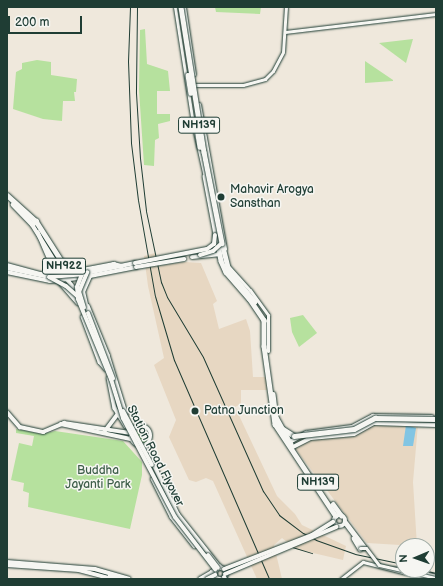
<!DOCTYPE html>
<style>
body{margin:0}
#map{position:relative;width:443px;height:586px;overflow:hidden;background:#efe8dc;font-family:"Balsamiq Sans",sans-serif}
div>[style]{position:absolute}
.built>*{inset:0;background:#e7d7c2}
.green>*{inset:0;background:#b6e19e}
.water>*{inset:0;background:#82c5e3}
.roads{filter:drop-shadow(0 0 1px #1f3d34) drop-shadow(0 0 1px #1f3d34)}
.tertiary>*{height:3px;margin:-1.5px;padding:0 1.5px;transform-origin:1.5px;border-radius:1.5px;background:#f6f6f2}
.secondary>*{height:3.5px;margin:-1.75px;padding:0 1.75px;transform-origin:1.75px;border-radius:1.75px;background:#f6f6f2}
.secondary>.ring{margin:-1.75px;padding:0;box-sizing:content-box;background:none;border:3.5px solid #f6f6f2;border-radius:50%}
.primary>*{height:4px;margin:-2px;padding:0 2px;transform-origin:2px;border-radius:2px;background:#f6f6f2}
.primary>.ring{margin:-2px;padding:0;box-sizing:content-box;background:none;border:4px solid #f6f6f2;border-radius:50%}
.trunk>*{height:4.5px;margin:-2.25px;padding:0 2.25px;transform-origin:2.25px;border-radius:2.25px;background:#f6f6f2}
.trunk>.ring{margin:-2.25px;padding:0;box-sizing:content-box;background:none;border:4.5px solid #f6f6f2;border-radius:50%}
.rail>*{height:1px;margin:-0.5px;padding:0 0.5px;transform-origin:0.5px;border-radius:0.5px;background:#1f3d34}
.bridges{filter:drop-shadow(0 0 1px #1f3d34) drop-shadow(0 0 1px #1f3d34)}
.tertiary-bridge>*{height:3px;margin:-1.5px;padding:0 1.5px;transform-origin:1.5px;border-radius:1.5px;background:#f6f6f2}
.secondary-bridge>*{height:3.5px;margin:-1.75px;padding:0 1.75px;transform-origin:1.75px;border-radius:1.75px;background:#f6f6f2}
.primary-bridge>*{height:4px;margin:-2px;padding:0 2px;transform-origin:2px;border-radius:2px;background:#f6f6f2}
.trunk-bridge>*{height:4.5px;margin:-2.25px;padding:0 2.25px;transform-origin:2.25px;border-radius:2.25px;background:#f6f6f2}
.dots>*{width:11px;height:11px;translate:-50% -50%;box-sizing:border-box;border:2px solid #f6f6f2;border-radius:50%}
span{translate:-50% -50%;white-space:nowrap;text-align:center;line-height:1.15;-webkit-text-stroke:3px #f6f6f2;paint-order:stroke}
.shield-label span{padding:1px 3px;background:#f6f6f2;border:1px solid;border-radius:3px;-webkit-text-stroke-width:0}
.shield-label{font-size:11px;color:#1f3d34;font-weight:700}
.poi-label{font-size:12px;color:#1f3d34}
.left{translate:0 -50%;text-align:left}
.street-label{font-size:12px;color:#1f3d34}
.park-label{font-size:12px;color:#3d5e49}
.frame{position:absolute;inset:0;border:8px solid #1f3d34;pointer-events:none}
.north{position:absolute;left:395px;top:538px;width:40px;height:40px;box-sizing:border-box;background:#f6f6f2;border:1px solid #a0aca6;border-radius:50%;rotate:268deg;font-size:11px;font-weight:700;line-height:16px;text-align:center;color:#1f3d34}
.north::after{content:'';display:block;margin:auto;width:14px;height:18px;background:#1f3d34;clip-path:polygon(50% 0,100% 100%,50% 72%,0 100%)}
.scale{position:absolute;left:8px;top:16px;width:74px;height:18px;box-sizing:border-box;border:2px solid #1f3d34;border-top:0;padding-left:5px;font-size:12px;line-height:14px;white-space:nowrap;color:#1f3d34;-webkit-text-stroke:3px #f6f6f2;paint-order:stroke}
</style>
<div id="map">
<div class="built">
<div style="clip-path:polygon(155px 253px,158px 266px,184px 262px,201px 263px,217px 301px,213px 304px,219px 329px,246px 319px,250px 331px,253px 377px,267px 377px,267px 390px,241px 390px,241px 404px,235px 407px,277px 496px,295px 514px,302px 525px,346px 546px,343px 560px,296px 549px,282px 538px,274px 545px,282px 579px,257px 579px,213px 481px,206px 478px,196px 482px,189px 480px,169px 437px,176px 420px,154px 365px,164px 358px,148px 286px,144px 256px)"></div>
<div style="clip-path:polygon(418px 424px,413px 482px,417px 546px,367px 543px,288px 439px,357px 434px,371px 425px)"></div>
</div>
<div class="green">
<div style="clip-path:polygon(215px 7px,261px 7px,260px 14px,216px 12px)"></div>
<div style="clip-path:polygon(145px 29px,147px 64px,168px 71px,170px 91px,157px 91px,157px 114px,170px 114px,170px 121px,158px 124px,159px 138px,155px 140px,154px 166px,144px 165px,139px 90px,140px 30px)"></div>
<div style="clip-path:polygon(413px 39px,406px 63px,379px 43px)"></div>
<div style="clip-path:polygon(37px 60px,51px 62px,51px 75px,77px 79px,76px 92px,74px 92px,75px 101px,63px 101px,62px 121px,43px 119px,13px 109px,16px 72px,22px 69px,22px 63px)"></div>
<div style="clip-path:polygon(365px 61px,393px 80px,393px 81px,365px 83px)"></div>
<div style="clip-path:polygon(303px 315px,317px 333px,299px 347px,292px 332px,290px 318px)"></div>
<div style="clip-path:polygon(16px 429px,42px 434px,55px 431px,123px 441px,142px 462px,142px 475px,130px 529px,28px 507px,29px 493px,23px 491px,24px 483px,11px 480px,19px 443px,32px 446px,34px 436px,16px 433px)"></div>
<div style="clip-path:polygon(140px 430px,146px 431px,149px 437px,147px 442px,142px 445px,135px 432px)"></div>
</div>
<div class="water">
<div style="clip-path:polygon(406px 425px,416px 428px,413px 446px,403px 446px)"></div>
</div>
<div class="roads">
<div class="tertiary">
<div style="left:175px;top:7px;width:117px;rotate:81.2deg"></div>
<div style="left:193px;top:123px;width:55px;rotate:77.5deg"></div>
<div style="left:184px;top:7px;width:68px;rotate:81.5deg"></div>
<div style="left:285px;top:32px;width:152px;rotate:-6.8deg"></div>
<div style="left:195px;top:85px;width:48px"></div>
<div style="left:243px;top:85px;width:23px;rotate:-15deg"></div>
<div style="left:265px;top:79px;width:11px;rotate:-45deg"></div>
<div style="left:273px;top:71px;width:21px;rotate:-62deg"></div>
<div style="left:283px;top:52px;width:45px;rotate:-86.2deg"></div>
<div style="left:199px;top:104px;width:147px;rotate:79.8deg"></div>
<div style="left:229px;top:267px;width:31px;rotate:48deg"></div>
<div style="left:250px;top:290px;width:31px;rotate:54deg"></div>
<div style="left:268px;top:315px;width:36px;rotate:90deg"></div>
<div style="left:391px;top:569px;width:12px;rotate:-5deg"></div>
<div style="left:412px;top:570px;width:25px;rotate:14deg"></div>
<div style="left:341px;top:579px;width:28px;rotate:-38deg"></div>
<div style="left:363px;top:562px;width:69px;rotate:14.2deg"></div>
</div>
<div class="secondary">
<div style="left:32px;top:224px;width:59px;rotate:58.2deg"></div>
<div style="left:63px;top:274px;width:22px;rotate:51deg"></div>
<div style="left:38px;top:232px;width:53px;rotate:66.8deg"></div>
<div style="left:59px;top:281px;width:29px;rotate:49deg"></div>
<div style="left:7px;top:265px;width:34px;rotate:15deg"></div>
<div style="left:40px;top:274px;width:19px;rotate:3deg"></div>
<div style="left:7px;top:268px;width:43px;rotate:12.1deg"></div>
<div style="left:7px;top:272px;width:44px;rotate:11.8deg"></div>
<div style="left:50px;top:281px;width:31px;rotate:-6deg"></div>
<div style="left:88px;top:306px;width:53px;rotate:67.8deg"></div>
<div style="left:108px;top:355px;width:61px;rotate:72.8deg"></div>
<div style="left:83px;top:317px;width:48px;rotate:69.3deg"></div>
<div style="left:100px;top:362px;width:9px;rotate:49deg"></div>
<div style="left:109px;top:378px;width:31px;rotate:79deg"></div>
<div style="left:115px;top:408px;width:21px;rotate:59deg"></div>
<div style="left:7px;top:412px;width:20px;rotate:49deg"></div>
<div style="left:20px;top:427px;width:24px;rotate:12deg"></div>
<div style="left:43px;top:432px;width:23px;rotate:-23deg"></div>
<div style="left:64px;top:423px;width:68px;rotate:8.5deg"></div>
<div style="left:61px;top:424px;width:72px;rotate:12.1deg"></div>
<div class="ring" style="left:131px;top:426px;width:16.5px;height:16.5px"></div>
<div style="left:105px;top:431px;width:21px;rotate:-53deg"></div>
<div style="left:145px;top:446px;width:76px;rotate:64.1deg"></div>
<div style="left:178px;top:514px;width:66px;rotate:51.7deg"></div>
<div style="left:153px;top:479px;width:42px;rotate:63.4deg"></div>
<div style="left:172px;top:517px;width:37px;rotate:52deg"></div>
<div style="left:7px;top:562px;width:88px;rotate:4.5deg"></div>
<div style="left:95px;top:569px;width:35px;rotate:16deg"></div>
<div style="left:7px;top:565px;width:72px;rotate:4deg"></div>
<div style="left:79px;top:570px;width:35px;rotate:15deg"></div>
<div style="left:110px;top:575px;width:11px;rotate:22deg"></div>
<div style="left:200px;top:579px;width:14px;rotate:-30deg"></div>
<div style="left:214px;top:579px;width:7px;rotate:-106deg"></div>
<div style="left:212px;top:572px;width:9px;rotate:-41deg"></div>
<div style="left:219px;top:566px;width:9px;rotate:32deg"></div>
<div style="left:227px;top:571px;width:8px;rotate:104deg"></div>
</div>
<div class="primary">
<div style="left:192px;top:257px;width:27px;rotate:-6deg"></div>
<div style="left:82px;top:274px;width:54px;rotate:-11.7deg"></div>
<div style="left:88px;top:313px;width:22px;rotate:-103deg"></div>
<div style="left:83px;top:292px;width:17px;rotate:-66deg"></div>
<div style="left:90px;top:276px;width:47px;rotate:-11.1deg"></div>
<div style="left:288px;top:443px;width:21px;rotate:-29deg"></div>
<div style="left:306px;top:433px;width:46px;rotate:-7.4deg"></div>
<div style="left:352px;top:427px;width:24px;rotate:-28deg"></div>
<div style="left:373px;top:416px;width:59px;rotate:1deg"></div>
<div style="left:291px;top:448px;width:22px;rotate:-27deg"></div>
<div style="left:311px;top:438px;width:43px;rotate:-5.3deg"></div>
<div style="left:354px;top:434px;width:23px;rotate:-29deg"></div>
<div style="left:374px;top:423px;width:62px;rotate:1.8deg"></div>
<div class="ring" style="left:214.5px;top:567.5px;width:7px;height:7px"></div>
</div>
<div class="trunk">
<div style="left:205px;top:176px;width:86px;rotate:79.3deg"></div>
<div style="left:221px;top:261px;width:12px;rotate:66deg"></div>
<div style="left:226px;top:272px;width:35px;rotate:49deg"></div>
<div style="left:249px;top:298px;width:27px;rotate:56deg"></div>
<div style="left:264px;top:320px;width:26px;rotate:90deg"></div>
<div style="left:264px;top:346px;width:79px;rotate:82deg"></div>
<div style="left:275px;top:424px;width:110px;rotate:56.5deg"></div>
<div style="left:7px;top:195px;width:39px;rotate:42deg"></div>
<div style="left:36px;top:221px;width:56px;rotate:57.4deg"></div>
<div style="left:66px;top:268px;width:11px;rotate:15deg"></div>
<div style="left:77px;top:271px;width:37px;rotate:-11deg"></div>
<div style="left:113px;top:264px;width:8px;rotate:14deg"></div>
<div style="left:13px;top:204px;width:28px;rotate:46deg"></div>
<div style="left:32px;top:224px;width:5px;rotate:-37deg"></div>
<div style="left:222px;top:243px;width:29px;rotate:76deg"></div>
<div style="left:229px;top:271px;width:40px;rotate:50deg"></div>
<div style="left:273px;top:394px;width:23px;rotate:83deg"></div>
<div style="left:276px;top:417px;width:31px;rotate:61deg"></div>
<div style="left:283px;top:429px;width:13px;rotate:32deg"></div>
<div style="left:333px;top:504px;width:14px;rotate:54deg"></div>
<div class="ring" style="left:334px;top:515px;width:7.5px;height:7.5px"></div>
<div style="left:346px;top:523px;width:30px;rotate:53deg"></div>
<div style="left:354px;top:538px;width:12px;rotate:59deg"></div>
</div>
</div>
<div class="rail">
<div style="left:130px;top:7px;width:54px;rotate:92.1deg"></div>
<div style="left:128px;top:61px;width:82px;rotate:87.9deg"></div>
<div style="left:131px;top:143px;width:57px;rotate:83deg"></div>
<div style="left:138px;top:200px;width:97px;rotate:80deg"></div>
<div style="left:155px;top:296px;width:67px;rotate:73.5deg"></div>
<div style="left:174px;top:360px;width:239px;rotate:66.5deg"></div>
<div style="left:137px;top:7px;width:86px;rotate:90.7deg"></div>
<div style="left:136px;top:93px;width:65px;rotate:86.5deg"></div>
<div style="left:140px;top:158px;width:53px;rotate:83.5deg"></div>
<div style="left:146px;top:211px;width:73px;rotate:78.1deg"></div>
<div style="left:161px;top:282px;width:16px;rotate:68deg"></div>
<div style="left:167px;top:297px;width:70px;rotate:59deg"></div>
<div style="left:203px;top:357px;width:147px;rotate:65.9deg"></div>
<div style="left:263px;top:491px;width:29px;rotate:56deg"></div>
<div style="left:279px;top:515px;width:30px;rotate:37deg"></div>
<div style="left:303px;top:533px;width:15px;rotate:28deg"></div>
<div style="left:316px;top:540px;width:41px;rotate:19.7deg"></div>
<div style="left:355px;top:554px;width:49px;rotate:11.8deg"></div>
<div style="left:292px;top:547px;width:21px;rotate:17deg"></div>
<div style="left:423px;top:570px;width:13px;rotate:13deg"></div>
</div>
<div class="bridges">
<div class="tertiary-bridge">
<div style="left:360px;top:548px;width:6px"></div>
<div style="left:366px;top:548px;width:21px;rotate:53deg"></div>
<div style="left:379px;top:565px;width:58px;rotate:12.8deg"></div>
</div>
<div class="secondary-bridge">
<div style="left:50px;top:277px;width:32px;rotate:-5deg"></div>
<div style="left:84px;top:308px;width:17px;rotate:-107deg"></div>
<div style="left:79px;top:292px;width:21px;rotate:-67deg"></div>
<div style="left:207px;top:579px;width:9px;rotate:-27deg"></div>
</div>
<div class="primary-bridge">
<div style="left:200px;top:255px;width:14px;rotate:-17deg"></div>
<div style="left:213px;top:251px;width:12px;rotate:-42deg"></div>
<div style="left:135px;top:263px;width:73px;rotate:-11deg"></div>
<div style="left:207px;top:249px;width:9px;rotate:-36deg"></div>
<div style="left:214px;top:244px;width:9px;rotate:-84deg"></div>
<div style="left:136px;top:267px;width:49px;rotate:-9.5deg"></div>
<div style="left:82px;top:274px;width:14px;rotate:111deg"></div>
<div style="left:77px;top:287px;width:12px;rotate:85deg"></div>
<div style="left:78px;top:299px;width:87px;rotate:67.6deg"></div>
<div style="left:111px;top:379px;width:41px;rotate:72.9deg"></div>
<div style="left:123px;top:418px;width:112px;rotate:62.3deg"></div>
<div style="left:175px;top:517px;width:66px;rotate:52.4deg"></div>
<div style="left:49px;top:277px;width:19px;rotate:28deg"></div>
<div style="left:66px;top:286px;width:15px;rotate:42deg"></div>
<div style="left:88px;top:313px;width:70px;rotate:69deg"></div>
<div style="left:123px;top:411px;width:61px;rotate:61.8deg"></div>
<div style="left:208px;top:555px;width:16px;rotate:52deg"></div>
<div style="left:224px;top:569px;width:94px;rotate:-21.1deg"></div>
<div style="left:312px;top:535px;width:25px;rotate:-32deg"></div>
<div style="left:225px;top:574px;width:121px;rotate:-22.9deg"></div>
<div style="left:224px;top:577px;width:2px;rotate:63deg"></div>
</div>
<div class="trunk-bridge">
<div style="left:181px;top:7px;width:147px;rotate:81deg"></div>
<div style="left:204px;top:152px;width:93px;rotate:78.8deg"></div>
<div style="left:188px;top:75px;width:18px;rotate:81deg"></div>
<div style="left:197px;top:128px;width:19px;rotate:81deg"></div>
<div style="left:294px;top:436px;width:60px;rotate:-6.7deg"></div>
<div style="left:354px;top:429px;width:24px;rotate:-28deg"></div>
<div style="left:375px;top:418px;width:61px;rotate:0.9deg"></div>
</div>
</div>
<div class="dots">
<div style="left:221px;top:197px;background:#1f3d34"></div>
<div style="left:195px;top:411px;background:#1f3d34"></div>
</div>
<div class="shield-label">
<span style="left:199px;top:125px">NH139</span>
<span style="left:64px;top:266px">NH922</span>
<span style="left:318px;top:482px">NH139</span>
</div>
<div class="poi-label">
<span class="left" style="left:230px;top:197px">Mahavir Arogya<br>Sansthan</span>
<span class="left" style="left:204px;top:411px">Patna Junction</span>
</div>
<div class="street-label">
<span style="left:155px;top:456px;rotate:63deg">Station Road Flyover</span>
</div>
<div class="park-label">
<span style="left:98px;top:478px">Buddha<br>Jayanti Park</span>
</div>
<div class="frame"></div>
<div class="north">N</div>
<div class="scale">200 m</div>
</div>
